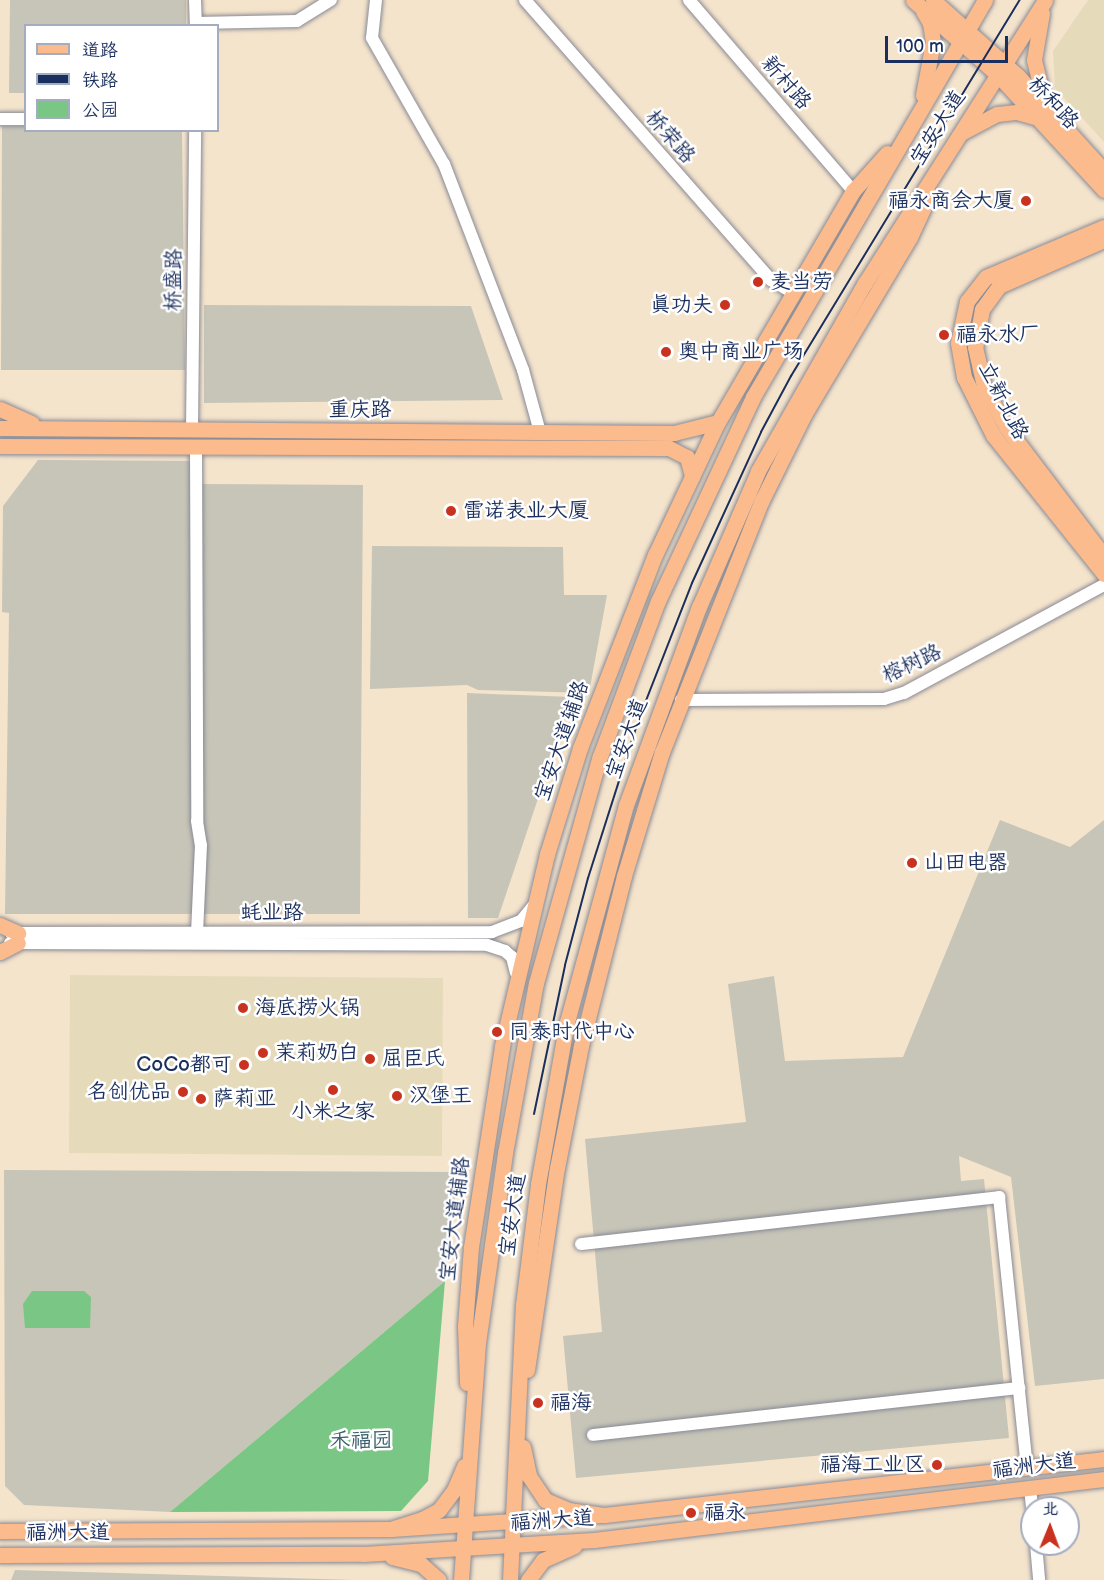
<!DOCTYPE html>
<meta charset="utf-8">
<style>
body{margin:0}
#map{position:relative;width:1104px;height:1580px;overflow:hidden;background:#f5e4cc;font-family:"Balsamiq Sans","LXGW WenKai TC",sans-serif}
div>[style]{position:absolute}
.built>*{inset:0;background:#e5dbba}
.industrial>*{inset:0;background:#c7c5b8}
.green>*{inset:0;background:#7ac785}
.roads{filter:drop-shadow(0 0 2px #888a95) drop-shadow(0 0 2px #888a95)}
.minor>*{height:12px;margin:-6px;padding:0 6px;transform-origin:6px;border-radius:6px;background:#fff}
.major>*{height:15px;margin:-7.5px;padding:0 7.5px;transform-origin:7.5px;border-radius:7.5px;background:#fbbb8d}
.rail>*{height:2px;margin:-1px;padding:0 1px;transform-origin:1px;border-radius:1px;background:#1b2f5e}
.dots>*{width:16px;height:16px;translate:-50% -50%;box-sizing:border-box;border:3px solid #fff;border-radius:50%}
span{translate:-50% -50%;white-space:nowrap;text-align:center;line-height:1.15;-webkit-text-stroke:5px #fff;paint-order:stroke}
.street-label{font-size:21px;color:#1b2f5e}
.poi-label{font-size:21px;color:#1b2f5e}
.right{translate:-100% -50%;text-align:right}
.left{translate:0 -50%;text-align:left}
.park-label{font-size:21px;color:#385d6a}
.legend{position:absolute;left:24px;top:24px;width:195px;height:108px;box-sizing:border-box;background:#fff;border:2px solid #a4acbf;margin:0;padding:8px 10px;list-style:none;font-size:18px;color:#1b2f5e}
.legend li{display:flex;align-items:center;gap:12px;height:30px}
.legend b{width:30px;border:2px solid #a4acbf}
.north{position:absolute;left:1020px;top:1496px;width:60px;height:60px;box-sizing:border-box;background:#fff;border:2px solid #a4acbf;border-radius:50%;rotate:1deg;font-size:16px;font-weight:700;line-height:24px;text-align:center;color:#1b2f5e}
.north::after{content:'';display:block;margin:auto;width:21px;height:27px;background:#c8321e;clip-path:polygon(50% 0,100% 100%,50% 72%,0 100%)}
.scale{position:absolute;left:885px;top:36px;width:123px;height:27px;box-sizing:border-box;border:3px solid #1b2f5e;border-top:0;padding-left:8px;font-size:18px;line-height:21px;white-space:nowrap;color:#1b2f5e;-webkit-text-stroke:4px #fff;paint-order:stroke}
</style>
<div id="map">
<div class="built">
<div style="clip-path:polygon(1088px 0,1104px 0,1104px 142px,1055px 88px,1053px 51px)"></div>
<div style="clip-path:polygon(70px 975px,443px 978px,442px 1156px,69px 1153px)"></div>
</div>
<div class="industrial">
<div style="clip-path:polygon(10px 0,186px 0,186px 25px,26px 26px,25px 93px,9px 93px)"></div>
<div style="clip-path:polygon(2px 126px,25px 126px,26px 130px,182px 131px,185px 370px,1px 370px)"></div>
<div style="clip-path:polygon(204px 305px,471px 306px,503px 400px,204px 403px)"></div>
<div style="clip-path:polygon(38px 460px,197px 461px,197px 484px,363px 485px,360px 914px,5px 914px,9px 613px,2px 612px,3px 506px)"></div>
<div style="clip-path:polygon(372px 546px,563px 547px,564px 595px,607px 595px,589px 693px,478px 690px,467px 685px,370px 689px)"></div>
<div style="clip-path:polygon(467px 693px,572px 697px,498px 918px,468px 918px)"></div>
<div style="clip-path:polygon(1000px 820px,1070px 847px,1104px 820px,1104px 1379px,1035px 1386px,1011px 1177px,959px 1156px,961px 1181px,984px 1179px,1009px 1438px,576px 1478px,563px 1336px,602px 1332px,585px 1139px,746px 1122px,728px 984px,774px 976px,785px 1061px,903px 1057px)"></div>
<div style="clip-path:polygon(4px 1170px,458px 1172px,445px 1281px,170px 1512px,24px 1505px,5px 1486px)"></div>
<div style="clip-path:polygon(15px 1570px,355px 1580px,356px 1580px,11px 1580px)"></div>
</div>
<div class="green">
<div style="clip-path:polygon(445px 1281px,428px 1481px,401px 1511px,170px 1512px)"></div>
<div style="clip-path:polygon(32px 1291px,84px 1291px,91px 1297px,90px 1328px,25px 1328px,23px 1304px)"></div>
</div>
<div class="roads">
<div class="minor">
<div style="left:195px;top:0;width:26px;rotate:88deg"></div>
<div style="left:376px;top:0;width:38px;rotate:96deg"></div>
<div style="left:372px;top:38px;width:145px;rotate:60.3deg"></div>
<div style="left:444px;top:164px;width:221px;rotate:69deg"></div>
<div style="left:523px;top:370px;width:64px;rotate:74.7deg"></div>
<div style="left:525px;top:0;width:373px;rotate:48.7deg"></div>
<div style="left:771px;top:280px;width:24px;rotate:30deg"></div>
<div style="left:689px;top:0;width:252px;rotate:49.3deg"></div>
<div style="left:196px;top:23px;width:101px;rotate:-1.1deg"></div>
<div style="left:297px;top:21px;width:40px;rotate:-32deg"></div>
<div style="left:0;top:119px;width:26px"></div>
<div style="left:192px;top:430px;width:300px;rotate:-89.4deg"></div>
<div style="left:196px;top:446px;width:375px;rotate:89.8deg"></div>
<div style="left:197px;top:821px;width:24px;rotate:81deg"></div>
<div style="left:201px;top:845px;width:88px;rotate:92.6deg"></div>
<div style="left:681px;top:700px;width:203px;rotate:-0.3deg"></div>
<div style="left:884px;top:699px;width:21px;rotate:-17deg"></div>
<div style="left:904px;top:693px;width:227px;rotate:-28.4deg"></div>
<div style="left:11px;top:933px;width:481px;rotate:-0.1deg"></div>
<div style="left:492px;top:932px;width:31px;rotate:-21deg"></div>
<div style="left:521px;top:921px;width:19px;rotate:-51deg"></div>
<div style="left:10px;top:943px;width:477px;rotate:0.2deg"></div>
<div style="left:487px;top:945px;width:19px;rotate:18deg"></div>
<div style="left:505px;top:951px;width:9px;rotate:41deg"></div>
<div style="left:512px;top:957px;width:16px;rotate:76deg"></div>
<div style="left:581px;top:1244px;width:421px;rotate:-6.4deg"></div>
<div style="left:999px;top:1197px;width:272px;rotate:84.1deg"></div>
<div style="left:593px;top:1435px;width:429px;rotate:-6.3deg"></div>
<div style="left:1030px;top:1488px;width:20px;rotate:84deg"></div>
<div style="left:1036px;top:1544px;width:36px;rotate:85deg"></div>
</div>
<div class="major">
<div style="left:913px;top:0;width:112px;rotate:41.4deg"></div>
<div style="left:997px;top:74px;width:158px;rotate:47.3deg"></div>
<div style="left:933px;top:0;width:114px;rotate:41.8deg"></div>
<div style="left:1018px;top:76px;width:128px;rotate:47.8deg"></div>
<div style="left:923px;top:11px;width:14px;rotate:60deg"></div>
<div style="left:930px;top:23px;width:19px;rotate:81deg"></div>
<div style="left:933px;top:42px;width:54px;rotate:100.7deg"></div>
<div style="left:1042px;top:13px;width:48px;rotate:99.7deg"></div>
<div style="left:1034px;top:60px;width:41px;rotate:76deg"></div>
<div style="left:963px;top:132px;width:38px;rotate:-28deg"></div>
<div style="left:997px;top:114px;width:20px;rotate:-6deg"></div>
<div style="left:1017px;top:112px;width:22px;rotate:16deg"></div>
<div style="left:1104px;top:227px;width:128px;rotate:157deg"></div>
<div style="left:986px;top:277px;width:31px;rotate:128deg"></div>
<div style="left:967px;top:301px;width:43px;rotate:102.1deg"></div>
<div style="left:958px;top:343px;width:35px;rotate:80deg"></div>
<div style="left:964px;top:377px;width:65px;rotate:63.4deg"></div>
<div style="left:993px;top:435px;width:178px;rotate:51.4deg"></div>
<div style="left:1104px;top:240px;width:115px;rotate:156.3deg"></div>
<div style="left:999px;top:286px;width:29px;rotate:126deg"></div>
<div style="left:982px;top:309px;width:39px;rotate:100deg"></div>
<div style="left:975px;top:347px;width:40px;rotate:77deg"></div>
<div style="left:984px;top:386px;width:47px;rotate:61.8deg"></div>
<div style="left:1006px;top:427px;width:162px;rotate:52.8deg"></div>
<div style="left:0;top:409px;width:35px;rotate:24deg"></div>
<div style="left:0;top:428px;width:674px;rotate:0.43deg"></div>
<div style="left:674px;top:433px;width:45px;rotate:-14deg"></div>
<div style="left:0;top:446px;width:669px;rotate:0.17deg"></div>
<div style="left:669px;top:448px;width:20px;rotate:27deg"></div>
<div style="left:687px;top:457px;width:20px;rotate:75deg"></div>
<div style="left:0;top:925px;width:20px;rotate:24deg"></div>
<div style="left:0;top:952px;width:20px;rotate:-27deg"></div>
<div style="left:527px;top:1370px;width:204px;rotate:-81.6deg"></div>
<div style="left:557px;top:1168px;width:124px;rotate:-78.9deg"></div>
<div style="left:581px;top:1046px;width:175px;rotate:-75.8deg"></div>
<div style="left:624px;top:876px;width:130px;rotate:-73deg"></div>
<div style="left:662px;top:752px;width:271px;rotate:-68.4deg"></div>
<div style="left:762px;top:500px;width:95px;rotate:-63.7deg"></div>
<div style="left:804px;top:415px;width:207px;rotate:-59.2deg"></div>
<div style="left:910px;top:237px;width:47px;rotate:-65.1deg"></div>
<div style="left:467px;top:1383px;width:57px;rotate:-92deg"></div>
<div style="left:465px;top:1326px;width:79px;rotate:-85.7deg"></div>
<div style="left:471px;top:1247px;width:203px;rotate:-81.2deg"></div>
<div style="left:502px;top:1046px;width:197px;rotate:-76.8deg"></div>
<div style="left:547px;top:854px;width:111px;rotate:-72.7deg"></div>
<div style="left:580px;top:748px;width:207px;rotate:-68.8deg"></div>
<div style="left:655px;top:555px;width:147px;rotate:-64.7deg"></div>
<div style="left:718px;top:422px;width:268px;rotate:-59.7deg"></div>
<div style="left:853px;top:191px;width:51px;rotate:-48.2deg"></div>
<div style="left:523px;top:1447px;width:30px;rotate:78deg"></div>
<div style="left:529px;top:1476px;width:29px;rotate:56deg"></div>
<div style="left:545px;top:1500px;width:25px;rotate:23deg"></div>
<div style="left:568px;top:1510px;width:36px;rotate:8deg"></div>
<div style="left:391px;top:1529px;width:33px;rotate:-18deg"></div>
<div style="left:422px;top:1519px;width:19px;rotate:-28deg"></div>
<div style="left:439px;top:1510px;width:25px;rotate:-53deg"></div>
<div style="left:454px;top:1490px;width:26px;rotate:-67deg"></div>
<div style="left:0;top:1531px;width:391px;rotate:-0.3deg"></div>
<div style="left:391px;top:1529px;width:213px;rotate:-3.8deg"></div>
<div style="left:604px;top:1515px;width:503px;rotate:-6.39deg"></div>
<div style="left:0;top:1555px;width:363px;rotate:-0.2deg"></div>
<div style="left:363px;top:1554px;width:231px;rotate:-3.5deg"></div>
<div style="left:594px;top:1540px;width:514px;rotate:-6.82deg"></div>
<div style="left:392px;top:1557px;width:30px;rotate:14deg"></div>
<div style="left:421px;top:1564px;width:24px;rotate:42deg"></div>
<div style="left:461px;top:1580px;width:238px;rotate:-85.9deg"></div>
<div style="left:478px;top:1343px;width:192px;rotate:-81.9deg"></div>
<div style="left:505px;top:1153px;width:173px;rotate:-79.7deg"></div>
<div style="left:536px;top:983px;width:236px;rotate:-74.3deg"></div>
<div style="left:600px;top:756px;width:165px;rotate:-69.5deg"></div>
<div style="left:658px;top:601px;width:225px;rotate:-65deg"></div>
<div style="left:753px;top:397px;width:460px;rotate:-59.7deg"></div>
<div style="left:510px;top:1580px;width:275px;rotate:-87.3deg"></div>
<div style="left:523px;top:1305px;width:122px;rotate:-82.9deg"></div>
<div style="left:538px;top:1184px;width:165px;rotate:-79.9deg"></div>
<div style="left:567px;top:1022px;width:225px;rotate:-74.8deg"></div>
<div style="left:626px;top:805px;width:211px;rotate:-69.8deg"></div>
<div style="left:699px;top:607px;width:148px;rotate:-66.5deg"></div>
<div style="left:758px;top:471px;width:216px;rotate:-60.4deg"></div>
<div style="left:865px;top:283px;width:335px;rotate:-57.5deg"></div>
<div style="left:528px;top:1580px;width:25px;rotate:-53deg"></div>
<div style="left:543px;top:1560px;width:34px;rotate:-24deg"></div>
</div>
</div>
<div class="rail">
<div style="left:534px;top:1114px;width:152px;rotate:-78.2deg"></div>
<div style="left:565px;top:965px;width:90px;rotate:-75.2deg"></div>
<div style="left:588px;top:878px;width:165px;rotate:-72.3deg"></div>
<div style="left:638px;top:721px;width:148px;rotate:-68.6deg"></div>
<div style="left:692px;top:583px;width:166px;rotate:-65.4deg"></div>
<div style="left:761px;top:432px;width:64px;rotate:-61.8deg"></div>
<div style="left:791px;top:376px;width:440px;rotate:-58.7deg"></div>
</div>
<div class="dots">
<div style="left:1026px;top:201px;background:#c8321e"></div>
<div style="left:758px;top:282px;background:#c8321e"></div>
<div style="left:725px;top:305px;background:#c8321e"></div>
<div style="left:944px;top:335px;background:#c8321e"></div>
<div style="left:666px;top:352px;background:#c8321e"></div>
<div style="left:451px;top:511px;background:#c8321e"></div>
<div style="left:912px;top:863px;background:#c8321e"></div>
<div style="left:243px;top:1008px;background:#c8321e"></div>
<div style="left:497px;top:1032px;background:#c8321e"></div>
<div style="left:263px;top:1053px;background:#c8321e"></div>
<div style="left:370px;top:1059px;background:#c8321e"></div>
<div style="left:244px;top:1065px;background:#c8321e"></div>
<div style="left:333px;top:1090px;background:#c8321e"></div>
<div style="left:183px;top:1092px;background:#c8321e"></div>
<div style="left:397px;top:1096px;background:#c8321e"></div>
<div style="left:201px;top:1099px;background:#c8321e"></div>
<div style="left:538px;top:1403px;background:#c8321e"></div>
<div style="left:937px;top:1465px;background:#c8321e"></div>
<div style="left:691px;top:1513px;background:#c8321e"></div>
</div>
<div class="street-label">
<span style="left:786px;top:83px;rotate:49deg">新村路</span>
<span style="left:1053px;top:103px;rotate:47deg">桥和路</span>
<span style="left:938px;top:128px;rotate:-58deg">宝安大道</span>
<span style="left:670px;top:137px;rotate:49deg">桥荣路</span>
<span style="left:174px;top:280px;rotate:-89deg">桥盛路</span>
<span style="left:1003px;top:401px;rotate:63deg">立新北路</span>
<span style="left:360px;top:410px">重庆路</span>
<span style="left:912px;top:664px;rotate:-25deg">榕树路</span>
<span style="left:627px;top:739px;rotate:-70deg">宝安大道</span>
<span style="left:562px;top:741px;rotate:-71deg">宝安大道辅路</span>
<span style="left:272px;top:913px">蚝业路</span>
<span style="left:513px;top:1215px;rotate:-82deg">宝安大道</span>
<span style="left:455px;top:1219px;rotate:-83deg">宝安大道辅路</span>
<span style="left:1034px;top:1466px;rotate:-7deg">福洲大道</span>
<span style="left:552px;top:1521px;rotate:-4deg">福洲大道</span>
<span style="left:68px;top:1533px">福洲大道</span>
</div>
<div class="poi-label">
<span class="right" style="left:1014px;top:201px">福永商会大厦</span>
<span class="left" style="left:770px;top:282px">麦当劳</span>
<span class="right" style="left:713px;top:305px">真功夫</span>
<span class="left" style="left:956px;top:335px">福永水厂</span>
<span class="left" style="left:678px;top:352px">奥中商业广场</span>
<span class="left" style="left:463px;top:511px">雷诺表业大厦</span>
<span class="left" style="left:924px;top:863px">山田电器</span>
<span class="left" style="left:255px;top:1008px">海底捞火锅</span>
<span class="left" style="left:509px;top:1032px">同泰时代中心</span>
<span class="left" style="left:275px;top:1053px">茉莉奶白</span>
<span class="left" style="left:382px;top:1059px">屈臣氏</span>
<span class="right" style="left:232px;top:1065px">CoCo都可</span>
<span class="right" style="left:171px;top:1092px">名创优品</span>
<span class="left" style="left:409px;top:1096px">汉堡王</span>
<span class="left" style="left:213px;top:1099px">萨莉亚</span>
<span style="left:333px;top:1112px">小米之家</span>
<span class="left" style="left:550px;top:1403px">福海</span>
<span class="right" style="left:925px;top:1465px">福海工业区</span>
<span class="left" style="left:704px;top:1513px">福永</span>
</div>
<div class="park-label">
<span style="left:361px;top:1441px">禾福园</span>
</div>
<ul class="legend">
<li><b style="height:8px;background:#fbbb8d"></b>道路</li>
<li><b style="height:8px;background:#1b2f5e"></b>铁路</li>
<li><b style="height:16px;background:#7ac785"></b>公园</li>
</ul>
<div class="north">北</div>
<div class="scale">100 m</div>
</div>
